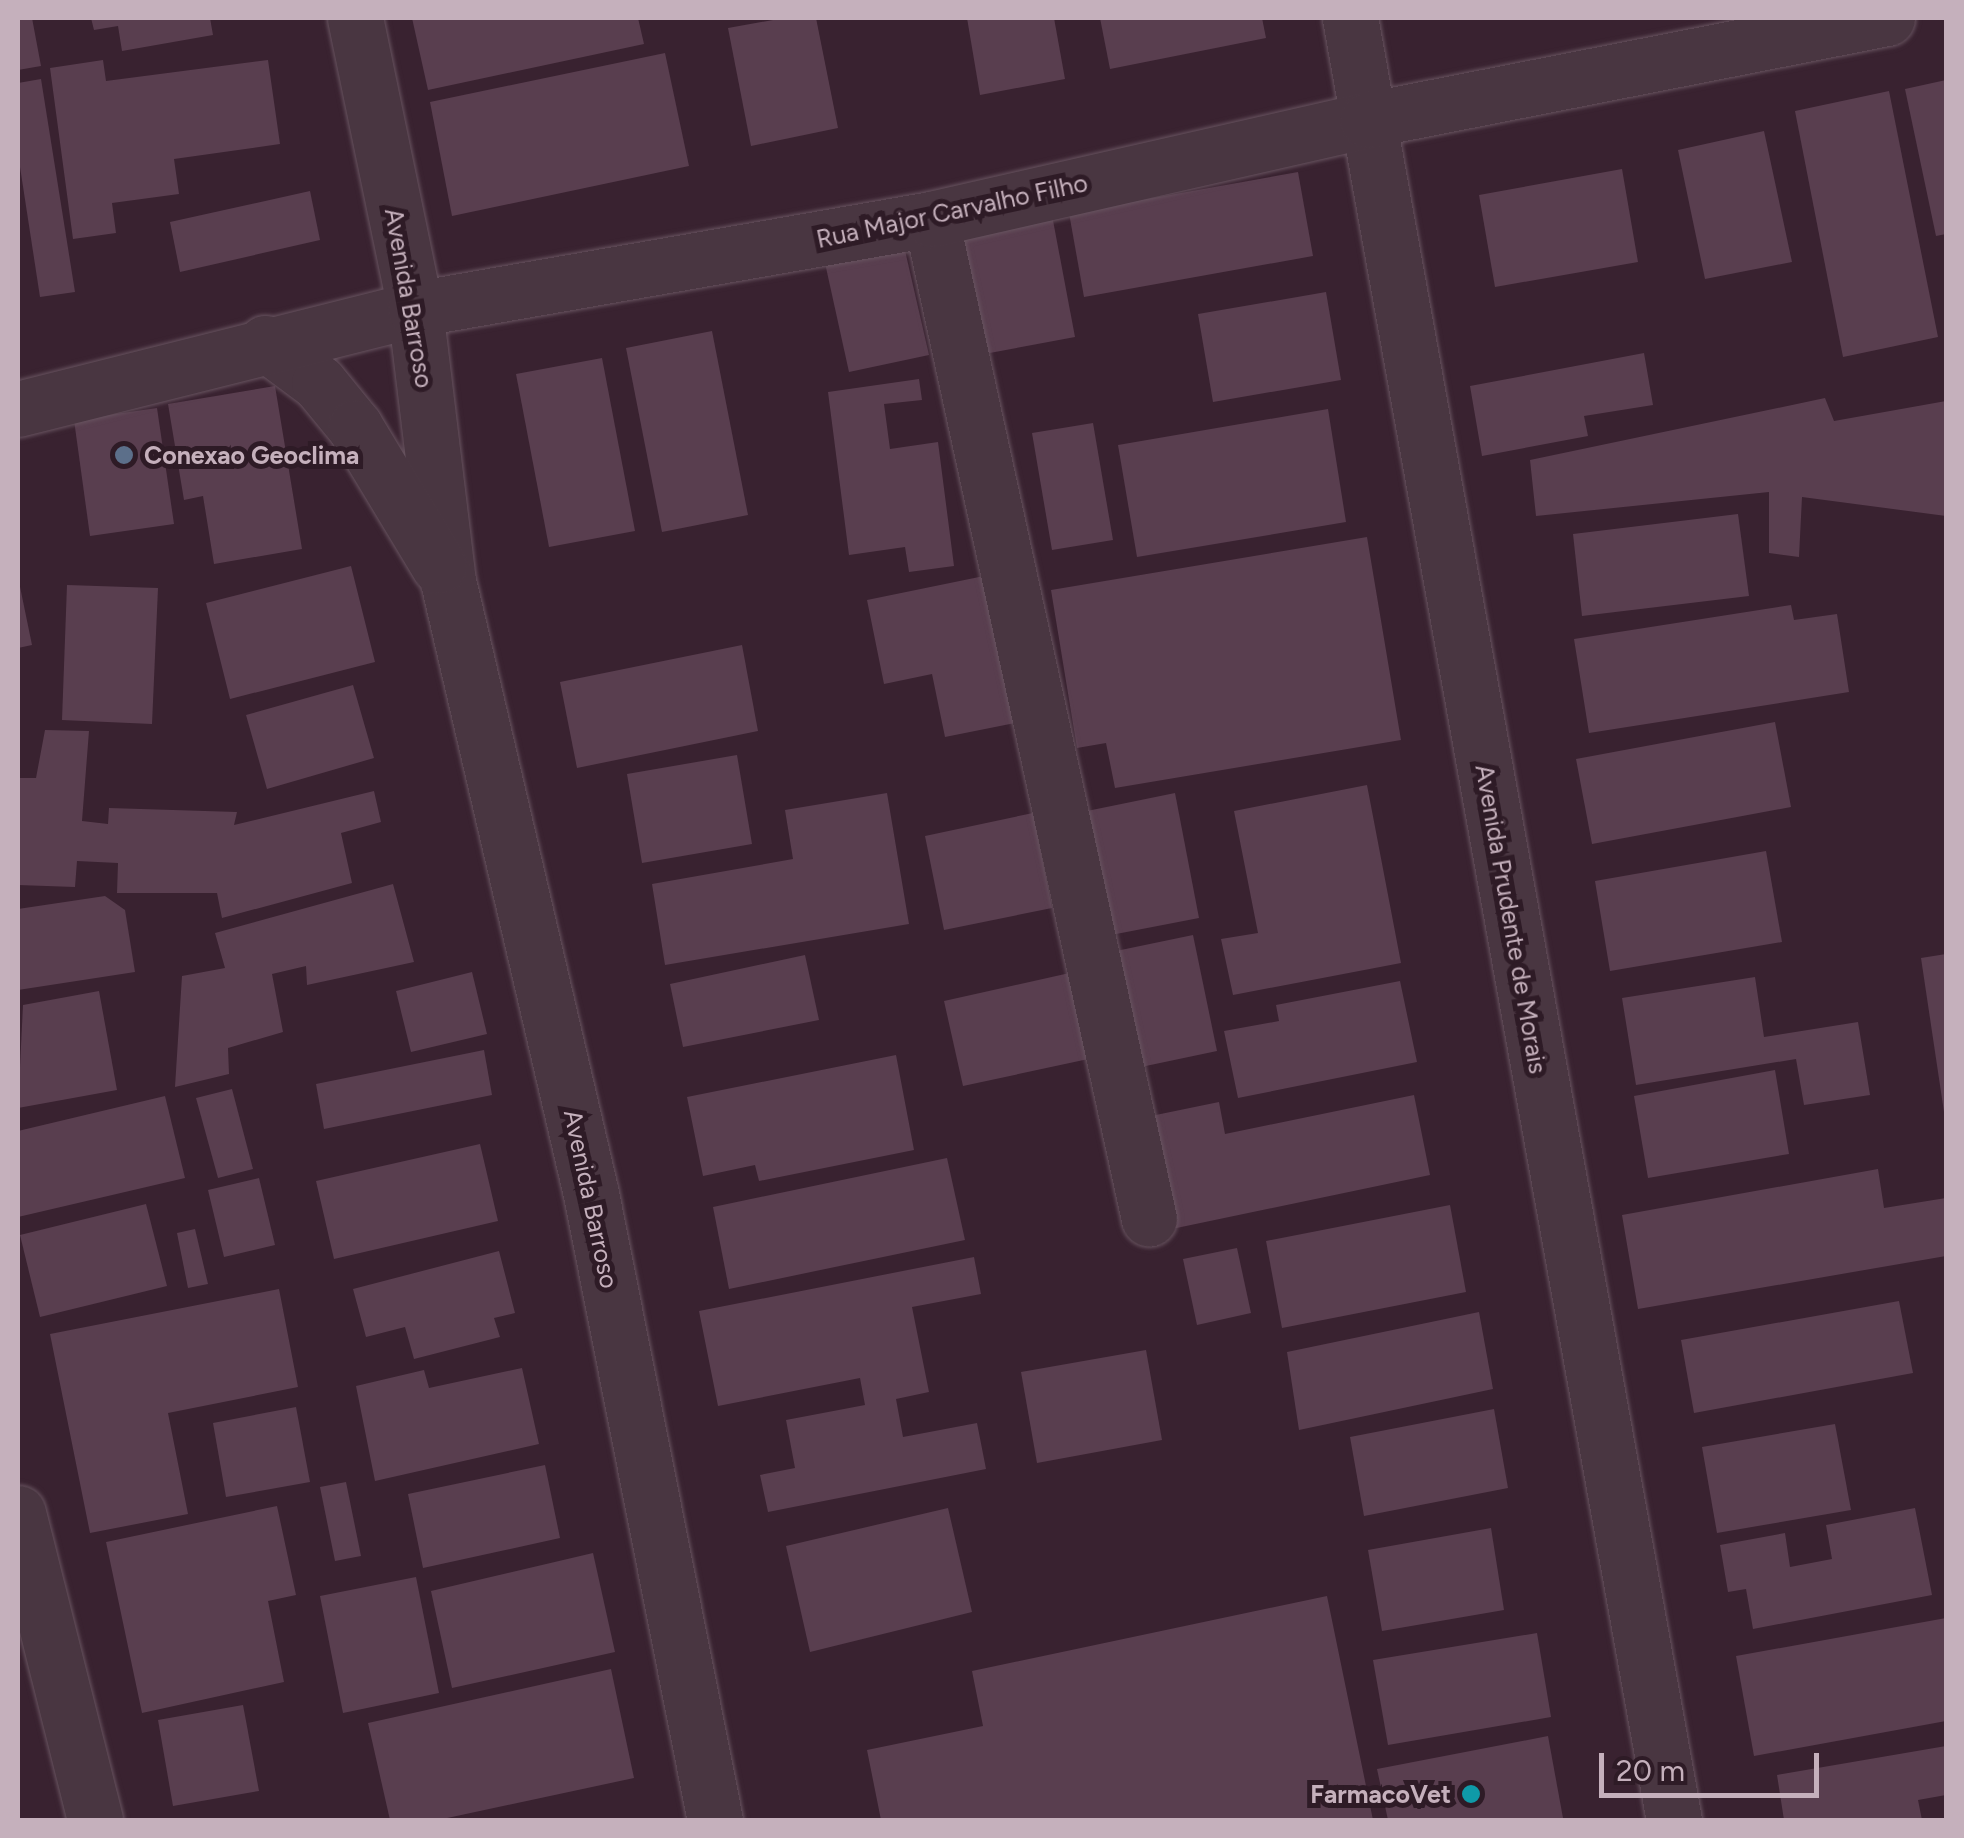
<!DOCTYPE html>
<style>
body{margin:0}
#map{position:relative;width:1964px;height:1838px;overflow:hidden;background:#392230;font-family:Figtree,sans-serif}
div>[style]{position:absolute}
.building>*{inset:0;background:#593e4f}
.roads{filter:drop-shadow(0 0 2px #67535f) drop-shadow(0 0 2px #67535f)}
.minor>*{height:55px;margin:-27.5px;padding:0 27.5px;transform-origin:27.5px;border-radius:27.5px;background:#493641}
.dots>*{width:28px;height:28px;translate:-50% -50%;box-sizing:border-box;border:5px solid #2e1b26;border-radius:50%}
span{translate:-50% -50%;white-space:nowrap;text-align:center;line-height:1.15;-webkit-text-stroke:10px #2e1b26;paint-order:stroke}
.street-label{font-size:25px;color:#c5b0bc}
.poi-label{font-size:25px;color:#c5b0bc;font-weight:700}
.left{translate:0 -50%;text-align:left}
.right{translate:-100% -50%;text-align:right}
.frame{position:absolute;inset:0;border:20px solid #c5b0bc;pointer-events:none}
.scale{position:absolute;left:1599px;top:1753px;width:220px;height:45px;box-sizing:border-box;border:5px solid #c5b0bc;border-top:0;padding-left:12px;font-size:30px;line-height:35px;white-space:nowrap;color:#c5b0bc;-webkit-text-stroke:8px #2e1b26;paint-order:stroke}
</style>
<div id="map">
<div class="building">
<div style="clip-path:polygon(18px 18px,32px 18px,41px 66px,18px 70px)"></div>
<div style="clip-path:polygon(91px 18px,210px 18px,213px 35px,122px 51px,118px 26px,94px 30px)"></div>
<div style="clip-path:polygon(412px 18px,638px 18px,644px 44px,428px 90px)"></div>
<div style="clip-path:polygon(784px 18px,816px 18px,838px 128px,751px 146px,728px 28px)"></div>
<div style="clip-path:polygon(967px 18px,1054px 18px,1065px 79px,980px 95px)"></div>
<div style="clip-path:polygon(1100px 18px,1262px 18px,1266px 38px,1110px 69px)"></div>
<div style="clip-path:polygon(665px 53px,689px 166px,452px 216px,430px 102px)"></div>
<div style="clip-path:polygon(103px 60px,106px 81px,268px 60px,280px 144px,174px 159px,179px 194px,112px 203px,116px 233px,73px 239px,50px 68px)"></div>
<div style="clip-path:polygon(41px 79px,75px 292px,40px 297px,18px 154px,18px 83px)"></div>
<div style="clip-path:polygon(1946px 80px,1946px 234px,1936px 236px,1905px 89px)"></div>
<div style="clip-path:polygon(1889px 91px,1938px 337px,1843px 357px,1795px 111px)"></div>
<div style="clip-path:polygon(1764px 131px,1792px 262px,1705px 279px,1678px 150px)"></div>
<div style="clip-path:polygon(1622px 169px,1638px 262px,1495px 287px,1479px 195px)"></div>
<div style="clip-path:polygon(1298px 172px,1313px 256px,1084px 297px,1069px 213px)"></div>
<div style="clip-path:polygon(310px 191px,320px 240px,180px 272px,170px 222px)"></div>
<div style="clip-path:polygon(1052px 215px,1075px 337px,979px 355px,956px 234px)"></div>
<div style="clip-path:polygon(904px 246px,929px 355px,849px 372px,825px 263px)"></div>
<div style="clip-path:polygon(1326px 292px,1341px 380px,1213px 402px,1198px 314px)"></div>
<div style="clip-path:polygon(712px 331px,748px 515px,662px 532px,626px 348px)"></div>
<div style="clip-path:polygon(1644px 353px,1653px 405px,1584px 416px,1588px 436px,1482px 456px,1470px 386px)"></div>
<div style="clip-path:polygon(602px 358px,635px 531px,549px 547px,516px 374px)"></div>
<div style="clip-path:polygon(919px 379px,922px 400px,884px 404px,890px 449px,938px 442px,954px 566px,909px 572px,905px 547px,849px 555px,828px 392px)"></div>
<div style="clip-path:polygon(275px 386px,302px 549px,214px 564px,203px 496px,184px 500px,168px 404px)"></div>
<div style="clip-path:polygon(1825px 398px,1834px 421px,1946px 401px,1946px 516px,1802px 497px,1799px 557px,1769px 553px,1769px 492px,1536px 516px,1530px 460px)"></div>
<div style="clip-path:polygon(157px 408px,174px 524px,90px 536px,74px 420px)"></div>
<div style="clip-path:polygon(1328px 409px,1346px 522px,1137px 557px,1118px 445px)"></div>
<div style="clip-path:polygon(1093px 423px,1113px 540px,1052px 550px,1032px 433px)"></div>
<div style="clip-path:polygon(1738px 514px,1749px 596px,1582px 616px,1573px 534px)"></div>
<div style="clip-path:polygon(1367px 537px,1401px 740px,1115px 788px,1106px 743px,1077px 748px,1051px 590px)"></div>
<div style="clip-path:polygon(351px 566px,375px 662px,230px 699px,206px 603px)"></div>
<div style="clip-path:polygon(984px 576px,1015px 723px,945px 737px,932px 674px,884px 684px,867px 600px)"></div>
<div style="clip-path:polygon(18px 577px,32px 645px,18px 648px)"></div>
<div style="clip-path:polygon(67px 585px,158px 588px,152px 724px,62px 720px)"></div>
<div style="clip-path:polygon(1791px 605px,1794px 620px,1837px 614px,1849px 692px,1589px 733px,1574px 639px)"></div>
<div style="clip-path:polygon(742px 645px,758px 731px,577px 768px,560px 682px)"></div>
<div style="clip-path:polygon(353px 685px,374px 758px,267px 789px,246px 715px)"></div>
<div style="clip-path:polygon(1775px 722px,1791px 807px,1592px 844px,1576px 759px)"></div>
<div style="clip-path:polygon(45px 730px,89px 731px,82px 821px,108px 824px,109px 808px,237px 812px,234px 825px,374px 791px,381px 822px,341px 833px,352px 883px,222px 918px,217px 893px,117px 893px,118px 863px,77px 861px,75px 887px,18px 885px,18px 778px,36px 778px)"></div>
<div style="clip-path:polygon(737px 755px,752px 844px,642px 863px,627px 774px)"></div>
<div style="clip-path:polygon(1367px 785px,1401px 963px,1233px 995px,1221px 939px,1258px 933px,1234px 811px)"></div>
<div style="clip-path:polygon(887px 793px,909px 924px,665px 965px,652px 884px,793px 859px,785px 810px)"></div>
<div style="clip-path:polygon(1175px 793px,1199px 918px,1111px 935px,1087px 811px)"></div>
<div style="clip-path:polygon(1033px 813px,1052px 908px,944px 930px,925px 836px)"></div>
<div style="clip-path:polygon(1766px 851px,1782px 942px,1610px 971px,1595px 881px)"></div>
<div style="clip-path:polygon(393px 884px,414px 962px,307px 985px,306px 966px,272px 974px,283px 1032px,228px 1048px,229px 1074px,175px 1087px,182px 976px,225px 968px,215px 933px)"></div>
<div style="clip-path:polygon(105px 896px,125px 910px,135px 972px,18px 990px,18px 909px)"></div>
<div style="clip-path:polygon(1193px 935px,1217px 1051px,1141px 1067px,1116px 951px)"></div>
<div style="clip-path:polygon(1946px 954px,1946px 1112px,1944px 1112px,1921px 958px)"></div>
<div style="clip-path:polygon(805px 955px,819px 1020px,683px 1047px,670px 984px)"></div>
<div style="clip-path:polygon(472px 972px,487px 1034px,411px 1052px,396px 991px)"></div>
<div style="clip-path:polygon(1074px 972px,1093px 1058px,963px 1086px,944px 1001px)"></div>
<div style="clip-path:polygon(1755px 977px,1764px 1037px,1858px 1022px,1870px 1095px,1804px 1105px,1796px 1059px,1636px 1085px,1622px 998px)"></div>
<div style="clip-path:polygon(1400px 981px,1417px 1062px,1238px 1098px,1224px 1031px,1279px 1021px,1276px 1005px)"></div>
<div style="clip-path:polygon(99px 991px,117px 1090px,18px 1108px,23px 1005px)"></div>
<div style="clip-path:polygon(484px 1050px,492px 1095px,324px 1129px,316px 1084px)"></div>
<div style="clip-path:polygon(896px 1055px,914px 1150px,759px 1181px,755px 1165px,703px 1176px,687px 1097px)"></div>
<div style="clip-path:polygon(1775px 1070px,1789px 1154px,1648px 1178px,1634px 1096px)"></div>
<div style="clip-path:polygon(232px 1089px,253px 1169px,218px 1178px,196px 1098px)"></div>
<div style="clip-path:polygon(1414px 1095px,1430px 1175px,1167px 1230px,1146px 1117px,1219px 1102px,1225px 1134px)"></div>
<div style="clip-path:polygon(165px 1096px,185px 1178px,18px 1217px,18px 1131px)"></div>
<div style="clip-path:polygon(480px 1144px,498px 1221px,334px 1259px,316px 1181px)"></div>
<div style="clip-path:polygon(947px 1158px,965px 1240px,729px 1289px,713px 1207px)"></div>
<div style="clip-path:polygon(1878px 1169px,1884px 1208px,1946px 1198px,1946px 1256px,1638px 1309px,1622px 1215px)"></div>
<div style="clip-path:polygon(259px 1178px,275px 1245px,224px 1257px,208px 1190px)"></div>
<div style="clip-path:polygon(146px 1204px,167px 1286px,40px 1317px,20px 1235px)"></div>
<div style="clip-path:polygon(1450px 1205px,1466px 1292px,1282px 1328px,1266px 1241px)"></div>
<div style="clip-path:polygon(195px 1229px,208px 1284px,188px 1288px,177px 1233px)"></div>
<div style="clip-path:polygon(1237px 1248px,1251px 1313px,1197px 1325px,1183px 1259px)"></div>
<div style="clip-path:polygon(499px 1251px,515px 1313px,494px 1318px,500px 1337px,414px 1359px,405px 1327px,366px 1337px,353px 1289px)"></div>
<div style="clip-path:polygon(974px 1257px,981px 1294px,912px 1307px,929px 1392px,896px 1399px,903px 1437px,977px 1423px,986px 1469px,768px 1512px,760px 1475px,795px 1468px,786px 1420px,865px 1405px,860px 1378px,718px 1406px,699px 1311px)"></div>
<div style="clip-path:polygon(279px 1289px,298px 1387px,168px 1413px,188px 1514px,90px 1533px,50px 1334px)"></div>
<div style="clip-path:polygon(1899px 1301px,1913px 1373px,1694px 1413px,1681px 1340px)"></div>
<div style="clip-path:polygon(1479px 1312px,1493px 1389px,1299px 1430px,1287px 1352px)"></div>
<div style="clip-path:polygon(1146px 1350px,1162px 1440px,1037px 1463px,1021px 1372px)"></div>
<div style="clip-path:polygon(522px 1368px,539px 1444px,375px 1481px,356px 1386px,424px 1370px,429px 1388px)"></div>
<div style="clip-path:polygon(296px 1407px,310px 1482px,226px 1497px,213px 1423px)"></div>
<div style="clip-path:polygon(1494px 1409px,1508px 1488px,1364px 1516px,1350px 1437px)"></div>
<div style="clip-path:polygon(1835px 1424px,1851px 1510px,1717px 1533px,1702px 1447px)"></div>
<div style="clip-path:polygon(545px 1465px,560px 1538px,423px 1568px,408px 1494px)"></div>
<div style="clip-path:polygon(346px 1482px,361px 1556px,335px 1561px,320px 1487px)"></div>
<div style="clip-path:polygon(277px 1506px,296px 1595px,268px 1601px,284px 1682px,142px 1713px,106px 1542px)"></div>
<div style="clip-path:polygon(948px 1508px,972px 1612px,810px 1652px,786px 1546px)"></div>
<div style="clip-path:polygon(1915px 1508px,1932px 1595px,1753px 1629px,1746px 1589px,1728px 1592px,1720px 1545px,1785px 1533px,1790px 1567px,1832px 1559px,1826px 1525px)"></div>
<div style="clip-path:polygon(1491px 1528px,1504px 1610px,1382px 1631px,1368px 1550px)"></div>
<div style="clip-path:polygon(593px 1553px,615px 1652px,452px 1688px,431px 1591px)"></div>
<div style="clip-path:polygon(416px 1577px,439px 1693px,343px 1713px,320px 1596px)"></div>
<div style="clip-path:polygon(1327px 1596px,1373px 1820px,881px 1820px,867px 1750px,983px 1726px,972px 1671px)"></div>
<div style="clip-path:polygon(1946px 1618px,1946px 1721px,1754px 1756px,1736px 1656px)"></div>
<div style="clip-path:polygon(1537px 1633px,1551px 1717px,1388px 1745px,1373px 1660px)"></div>
<div style="clip-path:polygon(611px 1669px,634px 1778px,438px 1820px,390px 1820px,368px 1723px)"></div>
<div style="clip-path:polygon(243px 1705px,259px 1791px,173px 1806px,158px 1720px)"></div>
<div style="clip-path:polygon(1548px 1736px,1563px 1818px,1388px 1820px,1377px 1769px)"></div>
<div style="clip-path:polygon(1946px 1746px,1946px 1795px,1918px 1800px,1922px 1820px,1784px 1820px,1777px 1775px)"></div>
</div>
<div class="roads">
<div class="minor">
<div style="left:355px;top:18px;width:297px;rotate:78.3deg"></div>
<div style="left:415px;top:309px;width:274px;rotate:83.1deg"></div>
<div style="left:448px;top:581px;width:629px;rotate:76.87deg"></div>
<div style="left:591px;top:1194px;width:638px;rotate:78.8deg"></div>
<div style="left:1350px;top:18px;width:1831px;rotate:79.81deg"></div>
<div style="left:931px;top:219px;width:1023px;rotate:77.7deg"></div>
<div style="left:265px;top:343px;width:67px;rotate:36.5deg"></div>
<div style="left:319px;top:383px;width:57px;rotate:50.7deg"></div>
<div style="left:355px;top:427px;width:162px;rotate:58.9deg"></div>
<div style="left:18px;top:409px;width:409px;rotate:-14.1deg"></div>
<div style="left:415px;top:309px;width:524px;rotate:-9.89deg"></div>
<div style="left:931px;top:219px;width:447px;rotate:-12.8deg"></div>
<div style="left:1367px;top:120px;width:530px;rotate:-11.1deg"></div>
<div style="left:18px;top:1513px;width:317px;rotate:75.9deg"></div>
</div>
</div>
<div class="dots">
<div style="left:124px;top:455px;background:#5c6f8a"></div>
<div style="left:1471px;top:1794px;background:#0f9aa8"></div>
</div>
<div class="street-label">
<span style="left:952px;top:211px;rotate:-12deg">Rua Major Carvalho Filho</span>
<span style="left:409px;top:298px;rotate:80deg">Avenida Barroso</span>
<span style="left:1511px;top:919px;rotate:80deg">Avenida Prudente de Morais</span>
<span style="left:591px;top:1199px;rotate:78deg">Avenida Barroso</span>
</div>
<div class="poi-label">
<span class="left" style="left:144px;top:455px">Conexao Geoclima</span>
<span class="right" style="left:1451px;top:1794px">FarmacoVet</span>
</div>
<div class="frame"></div>
<div class="scale">20 m</div>
</div>
